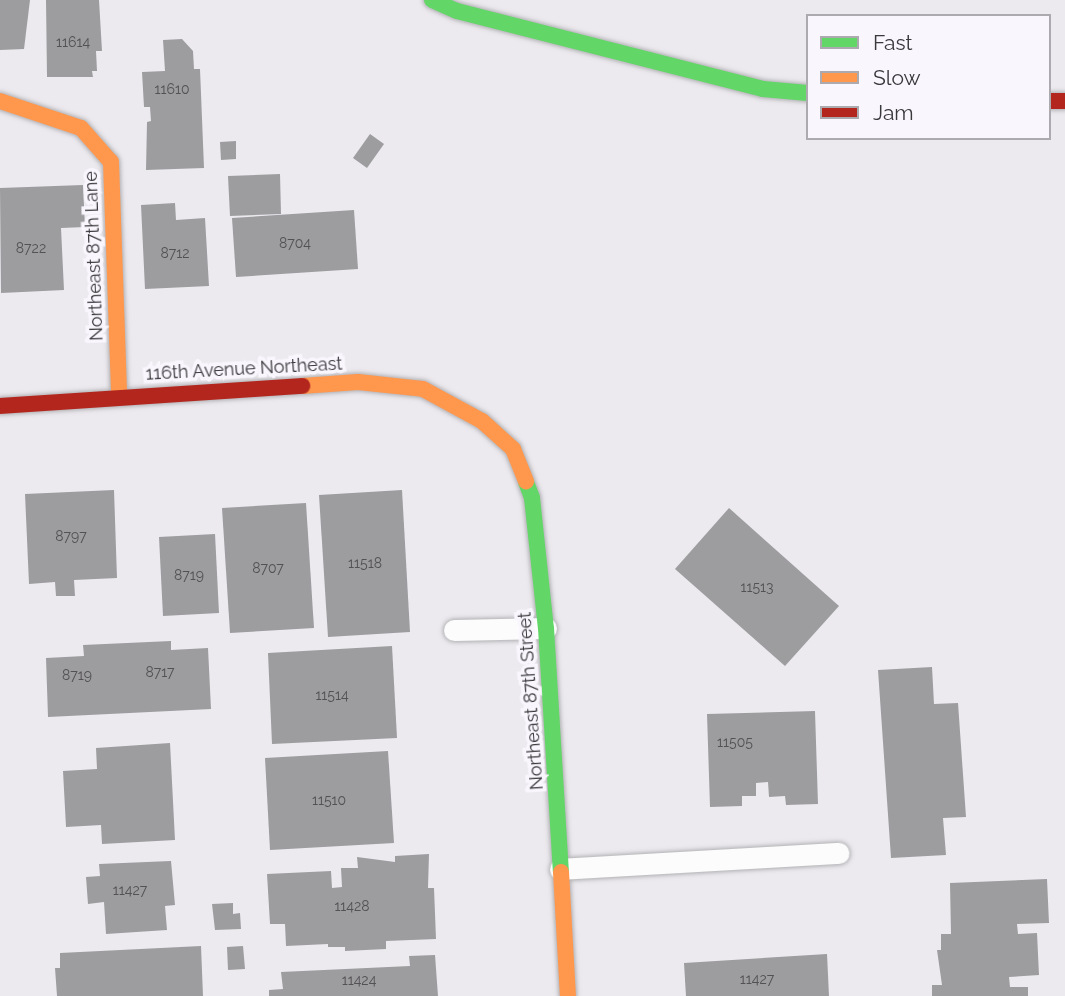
<!DOCTYPE html>
<style>
body{margin:0}
#map{position:relative;width:1065px;height:996px;overflow:hidden;background:#eceaef;font-family:Raleway,sans-serif}
div>[style]{position:absolute}
.building>*{inset:0;background:#9d9c9f}
.roads{filter:drop-shadow(0 0 2px #b3b2b5) drop-shadow(0 0 2px #b3b2b5)}
.lane>*{height:21px;margin:-10.5px;padding:0 10.5px;transform-origin:10.5px;border-radius:10.5px;background:#fcfcfd}
.fast>*{height:16px;margin:-8px;padding:0 8px;transform-origin:8px;border-radius:8px;background:#63d668}
.slow>*{height:16px;margin:-8px;padding:0 8px;transform-origin:8px;border-radius:8px;background:#ff974d}
.jam>*{height:16px;margin:-8px;padding:0 8px;transform-origin:8px;border-radius:8px;background:#b3261e}
span{translate:-50% -50%;white-space:nowrap;text-align:center;line-height:1.15;-webkit-text-stroke:7px #f9f6fd;paint-order:stroke}
.number-label{font-size:14px;color:#525154}
.number-label span{-webkit-text-stroke-width:0}
.street-label{font-size:18px;color:#39383b}
.legend{position:absolute;left:806px;top:14px;width:245px;height:126px;box-sizing:border-box;background:#f9f6fd;border:2px solid #acaaaf;margin:0;padding:9px 12px;list-style:none;font-size:21px;color:#39383b}
.legend li{display:flex;align-items:center;gap:14px;height:35px}
.legend b{width:35px;border:2px solid #acaaaf}
</style>
<div id="map">
<div class="building">
<div style="clip-path:polygon(0 0,30px 0,24px 49px,0 50px)"></div>
<div style="clip-path:polygon(46px 0,99px 0,102px 51px,96px 51px,97px 71px,92px 71px,93px 77px,47px 77px)"></div>
<div style="clip-path:polygon(182px 39px,193px 51px,194px 69px,200px 69px,204px 168px,146px 170px,147px 122px,151px 121px,150px 107px,144px 107px,142px 72px,165px 71px,163px 40px)"></div>
<div style="clip-path:polygon(370px 134px,384px 144px,367px 168px,353px 158px)"></div>
<div style="clip-path:polygon(236px 141px,236px 159px,221px 160px,220px 142px)"></div>
<div style="clip-path:polygon(280px 174px,281px 214px,230px 216px,228px 176px)"></div>
<div style="clip-path:polygon(83px 185px,85px 227px,61px 228px,64px 290px,1px 293px,0 188px)"></div>
<div style="clip-path:polygon(175px 203px,176px 220px,205px 218px,209px 286px,145px 289px,141px 205px)"></div>
<div style="clip-path:polygon(354px 210px,358px 269px,236px 277px,232px 218px)"></div>
<div style="clip-path:polygon(114px 490px,117px 578px,74px 580px,75px 596px,56px 596px,55px 582px,29px 584px,25px 494px)"></div>
<div style="clip-path:polygon(402px 490px,410px 632px,328px 637px,319px 495px)"></div>
<div style="clip-path:polygon(306px 503px,314px 628px,230px 633px,222px 508px)"></div>
<div style="clip-path:polygon(729px 508px,839px 606px,785px 666px,675px 569px)"></div>
<div style="clip-path:polygon(215px 534px,219px 613px,163px 616px,159px 537px)"></div>
<div style="clip-path:polygon(171px 641px,171px 650px,208px 648px,211px 709px,48px 717px,46px 658px,84px 656px,83px 645px)"></div>
<div style="clip-path:polygon(392px 646px,397px 738px,272px 744px,268px 653px)"></div>
<div style="clip-path:polygon(932px 667px,934px 704px,958px 703px,966px 817px,943px 818px,946px 855px,891px 858px,878px 670px)"></div>
<div style="clip-path:polygon(815px 711px,818px 804px,786px 805px,785px 796px,769px 797px,768px 782px,756px 783px,756px 796px,742px 796px,742px 806px,710px 807px,707px 714px)"></div>
<div style="clip-path:polygon(170px 743px,175px 840px,102px 844px,101px 825px,66px 827px,63px 771px,97px 769px,96px 748px)"></div>
<div style="clip-path:polygon(388px 751px,394px 843px,270px 850px,265px 758px)"></div>
<div style="clip-path:polygon(429px 854px,428px 888px,434px 888px,436px 939px,386px 941px,386px 949px,345px 951px,345px 947px,328px 947px,328px 944px,286px 946px,285px 924px,270px 924px,267px 874px,331px 871px,332px 888px,342px 887px,341px 868px,358px 868px,357px 857px,395px 862px,395px 856px)"></div>
<div style="clip-path:polygon(171px 861px,175px 905px,165px 906px,167px 930px,106px 934px,104px 902px,88px 904px,86px 877px,100px 876px,99px 864px)"></div>
<div style="clip-path:polygon(1047px 879px,1049px 923px,1017px 924px,1018px 934px,1037px 933px,1039px 975px,1009px 977px,1010px 987px,1028px 987px,1028px 996px,932px 996px,932px 985px,942px 985px,937px 950px,941px 950px,941px 934px,951px 934px,950px 883px)"></div>
<div style="clip-path:polygon(233px 903px,233px 914px,240px 913px,241px 929px,215px 930px,212px 904px)"></div>
<div style="clip-path:polygon(201px 946px,203px 996px,57px 996px,55px 968px,60px 968px,60px 953px)"></div>
<div style="clip-path:polygon(243px 946px,245px 969px,228px 970px,227px 947px)"></div>
<div style="clip-path:polygon(827px 954px,829px 996px,686px 996px,684px 963px)"></div>
<div style="clip-path:polygon(435px 955px,438px 996px,269px 996px,269px 990px,283px 989px,281px 972px,410px 966px,409px 956px)"></div>
</div>
<div class="roads">
<div class="lane">
<div style="left:454px;top:630px;width:92px;rotate:-1.2deg"></div>
<div style="left:560px;top:869px;width:279px;rotate:-3.3deg"></div>
</div>
<div class="fast">
<div style="left:432px;top:0;width:27px;rotate:24deg"></div>
<div style="left:457px;top:11px;width:316px;rotate:14.3deg"></div>
<div style="left:763px;top:89px;width:45px;rotate:5.1deg"></div>
<div style="left:526px;top:482px;width:17px;rotate:69deg"></div>
<div style="left:532px;top:498px;width:131px;rotate:83.9deg"></div>
<div style="left:546px;top:628px;width:244px;rotate:86.5deg"></div>
</div>
<div class="slow">
<div style="left:0;top:101px;width:85px;rotate:18.4deg"></div>
<div style="left:81px;top:128px;width:45px;rotate:48.6deg"></div>
<div style="left:111px;top:162px;width:233px;rotate:88deg"></div>
<div style="left:302px;top:386px;width:56px;rotate:-4.1deg"></div>
<div style="left:358px;top:382px;width:65px;rotate:6.1deg"></div>
<div style="left:423px;top:389px;width:67px;rotate:28.5deg"></div>
<div style="left:482px;top:421px;width:42px;rotate:42.1deg"></div>
<div style="left:513px;top:449px;width:35px;rotate:68deg"></div>
<div style="left:561px;top:872px;width:124px;rotate:86.8deg"></div>
</div>
<div class="jam">
<div style="left:1049px;top:101px;width:16px"></div>
<div style="left:0;top:406px;width:303px;rotate:-3.8deg"></div>
</div>
</div>
<div class="number-label">
<span style="left:73px;top:42px">11614</span>
<span style="left:172px;top:89px">11610</span>
<span style="left:295px;top:243px">8704</span>
<span style="left:31px;top:248px">8722</span>
<span style="left:175px;top:253px">8712</span>
<span style="left:71px;top:536px">8797</span>
<span style="left:365px;top:563px">11518</span>
<span style="left:268px;top:568px">8707</span>
<span style="left:189px;top:575px">8719</span>
<span style="left:757px;top:587px">11513</span>
<span style="left:160px;top:672px">8717</span>
<span style="left:77px;top:675px">8719</span>
<span style="left:332px;top:695px">11514</span>
<span style="left:735px;top:742px">11505</span>
<span style="left:329px;top:800px">11510</span>
<span style="left:130px;top:890px">11427</span>
<span style="left:352px;top:906px">11428</span>
<span style="left:757px;top:979px">11427</span>
<span style="left:359px;top:980px">11424</span>
</div>
<div class="street-label">
<span style="left:94px;top:256px;rotate:-92deg">Northeast 87th Lane</span>
<span style="left:244px;top:369px;rotate:-3deg">116th Avenue Northeast</span>
<span style="left:531px;top:701px;rotate:-94deg">Northeast 87th Street</span>
</div>
<ul class="legend">
<li><b style="height:9px;background:#63d668"></b>Fast</li>
<li><b style="height:9px;background:#ff974d"></b>Slow</li>
<li><b style="height:9px;background:#b3261e"></b>Jam</li>
</ul>
</div>
